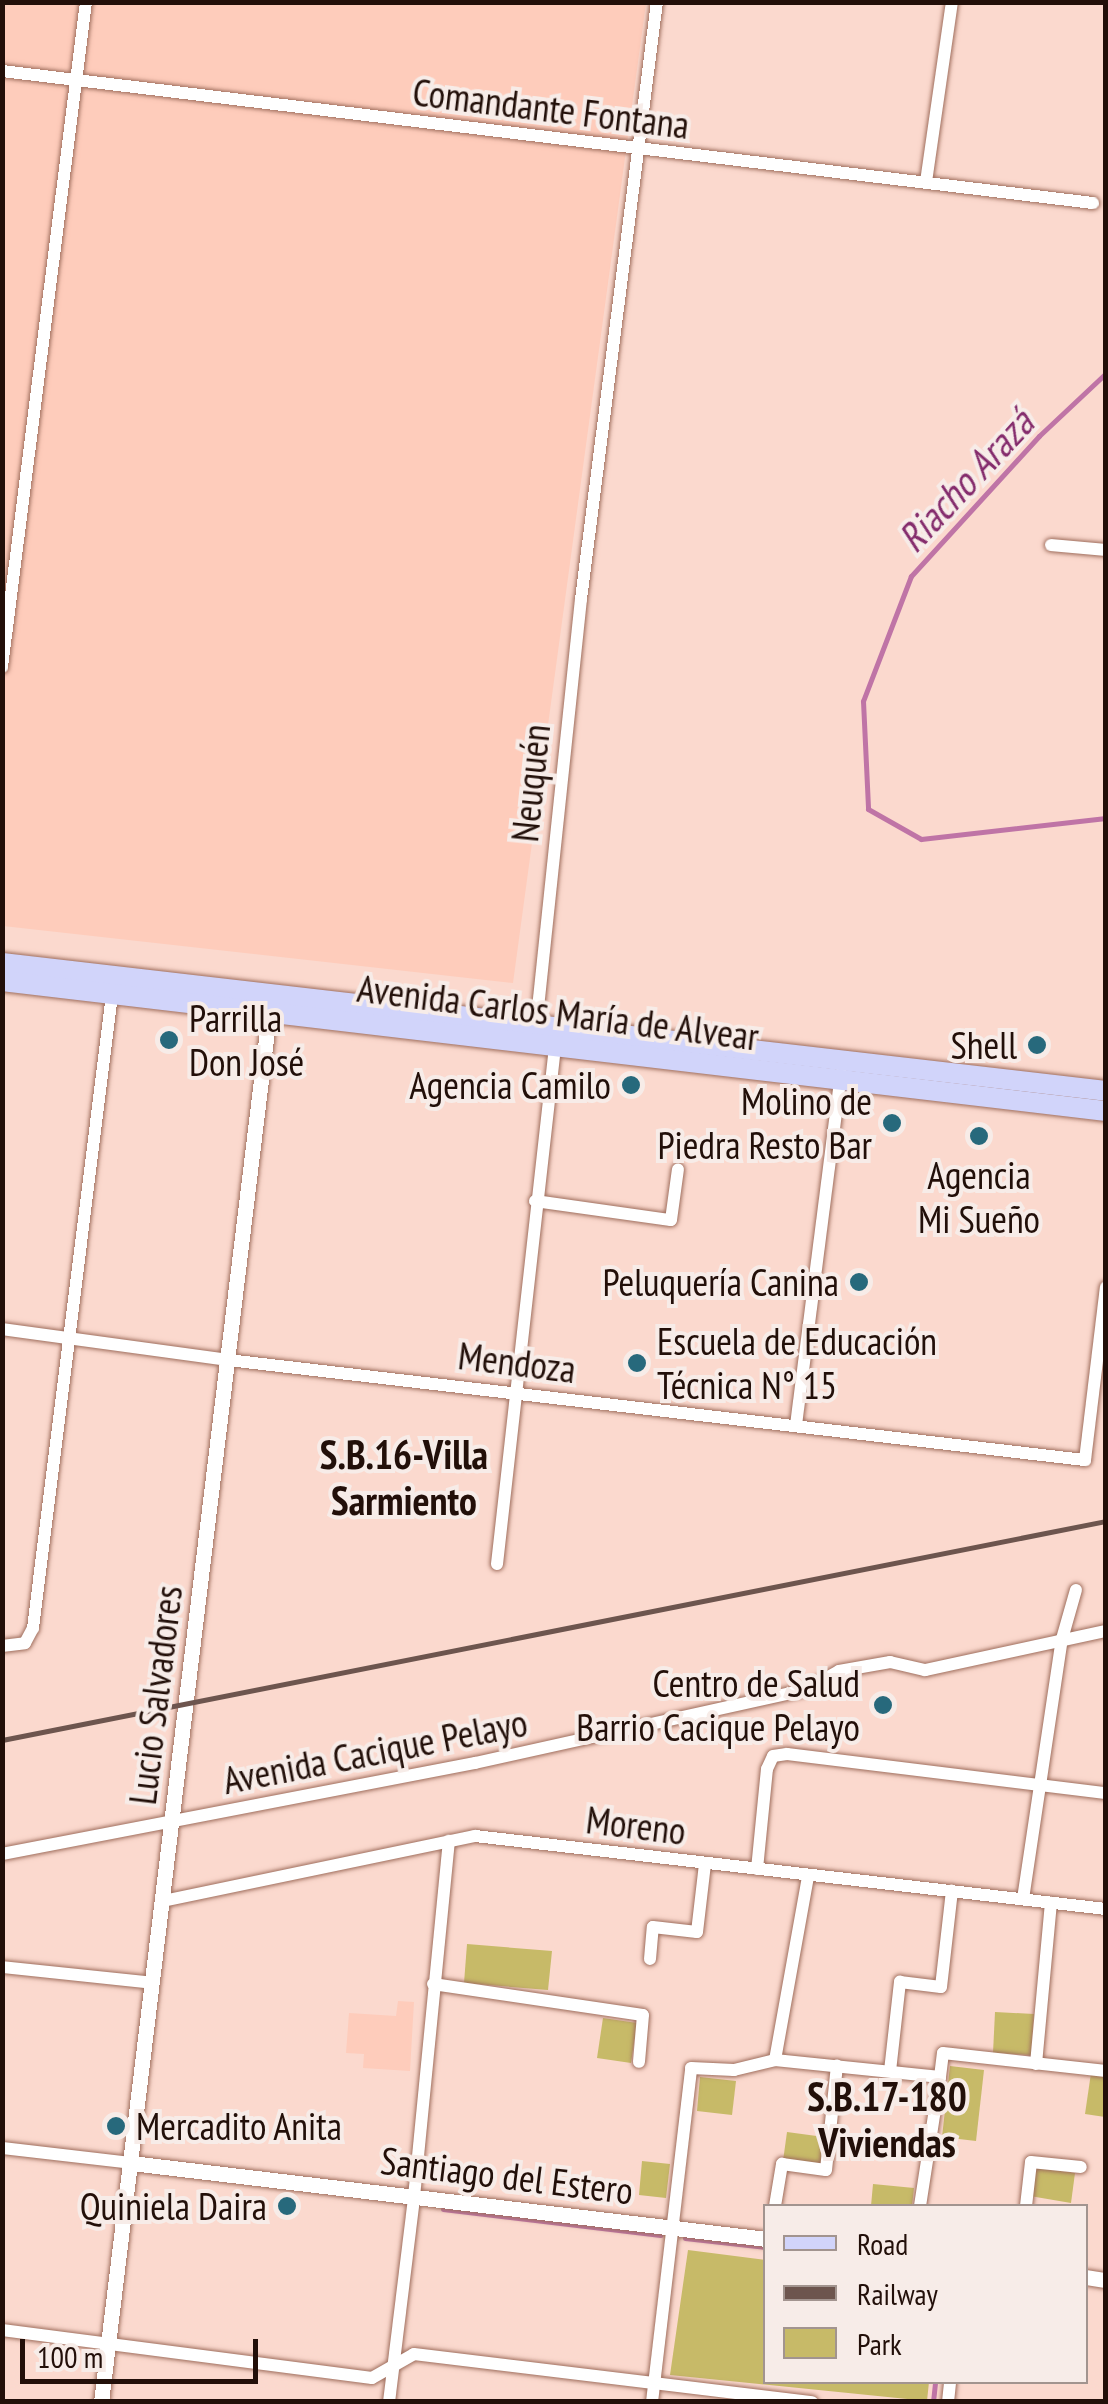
<!DOCTYPE html>
<meta charset="utf-8">
<style>
body{margin:0}
#map{position:relative;width:1108px;height:2404px;overflow:hidden;background:#fbd9ce;font-family:"PT Sans Narrow",sans-serif}
div>[style]{position:absolute}
.built>*{inset:0;background:#feccbb}
.green>*{inset:0;background:#c7ba68}
.stream>*{height:5px;margin:-2.5px;padding:0 2.5px;transform-origin:2.5px;border-radius:2.5px;background:#bf74a6}
.roads{filter:drop-shadow(0 0 2px #9f6e5d) drop-shadow(0 0 2px #9f6e5d)}
.minor>*{height:12px;margin:-6px;padding:0 6px;transform-origin:6px;border-radius:6px;background:#fff}
.tertiary>*{height:15px;margin:-7.5px;padding:0 7.5px;transform-origin:7.5px;border-radius:7.5px;background:#fff}
.primary>*{height:20px;margin:-10px;padding:0 10px;transform-origin:10px;border-radius:10px;background:#d1d4fa}
.rail>*{height:5px;margin:-2.5px;padding:0 2.5px;transform-origin:2.5px;border-radius:2.5px;background:#6d554e}
.dots>*{width:28px;height:28px;translate:-50% -50%;box-sizing:border-box;border:5px solid #f7ece8;border-radius:50%}
span{translate:-50% -50%;white-space:nowrap;text-align:center;line-height:1.15;-webkit-text-stroke:8px #f7ece8;paint-order:stroke}
.street-label{font-size:38px;color:#220f09}
.poi-label{font-size:38px;color:#220f09}
.left{translate:0 -50%;text-align:left}
.right{translate:-100% -50%;text-align:right}
.water-label{font-size:40px;color:#842b6c;font-style:italic}
.neighbourhood-label{font-size:40px;color:#220f09;font-weight:700}
.frame{position:absolute;inset:0;border:5px solid #220f09;pointer-events:none}
.legend{position:absolute;left:763px;top:2204px;width:325px;height:180px;box-sizing:border-box;background:#f7ece8;border:2px solid #a2948f;margin:0;padding:12px 18px;list-style:none;font-size:30px;color:#220f09}
.legend li{display:flex;align-items:center;gap:20px;height:50px}
.legend b{width:50px;border:2px solid #a2948f}
.scale{position:absolute;left:20px;top:2339px;width:238px;height:45px;box-sizing:border-box;border:5px solid #220f09;border-top:0;padding-left:12px;font-size:30px;line-height:35px;white-space:nowrap;color:#220f09;-webkit-text-stroke:8px #f7ece8;paint-order:stroke}
</style>
<div id="map">
<div class="built">
<div style="clip-path:polygon(3px 3px,646px 3px,513px 983px,3px 926px)"></div>
<div style="clip-path:polygon(398px 2001px,414px 2002px,410px 2071px,363px 2068px,364px 2054px,346px 2053px,349px 2013px,396px 2016px)"></div>
</div>
<div class="green">
<div style="clip-path:polygon(467px 1944px,552px 1951px,548px 1990px,464px 1983px)"></div>
<div style="clip-path:polygon(995px 2012px,1034px 2014px,1031px 2055px,993px 2053px)"></div>
<div style="clip-path:polygon(603px 2018px,637px 2023px,631px 2063px,597px 2058px)"></div>
<div style="clip-path:polygon(950px 2066px,984px 2070px,976px 2141px,942px 2137px)"></div>
<div style="clip-path:polygon(1091px 2073px,1105px 2075px,1105px 2117px,1085px 2114px)"></div>
<div style="clip-path:polygon(700px 2077px,736px 2081px,732px 2115px,697px 2111px)"></div>
<div style="clip-path:polygon(787px 2132px,824px 2137px,820px 2166px,783px 2161px)"></div>
<div style="clip-path:polygon(642px 2161px,670px 2164px,666px 2198px,639px 2195px)"></div>
<div style="clip-path:polygon(1035px 2167px,1075px 2173px,1071px 2203px,1030px 2196px)"></div>
<div style="clip-path:polygon(873px 2184px,914px 2188px,912px 2206px,871px 2206px)"></div>
<div style="clip-path:polygon(688px 2250px,765px 2260px,766px 2382px,929px 2382px,927px 2401px,670px 2375px)"></div>
</div>
<div class="stream">
<div style="left:1106px;top:373px;width:92px;rotate:136.8deg"></div>
<div style="left:1039px;top:436px;width:190px;rotate:132.4deg"></div>
<div style="left:911px;top:576px;width:134px;rotate:111deg"></div>
<div style="left:863px;top:701px;width:108px;rotate:87.3deg"></div>
<div style="left:868px;top:809px;width:61px;rotate:29.5deg"></div>
<div style="left:921px;top:839px;width:186px;rotate:-6.5deg"></div>
<div style="left:443px;top:2209px;width:219px;rotate:6.8deg"></div>
<div style="left:685px;top:2238px;width:81px;rotate:6.3deg"></div>
<div style="left:933px;top:2402px;width:20px;rotate:-84deg"></div>
</div>
<div class="roads">
<div class="minor">
<div style="left:2px;top:71px;width:1099px;rotate:6.9deg"></div>
<div style="left:926px;top:182px;width:182px;rotate:-81.8deg"></div>
<div style="left:1051px;top:545px;width:55px;rotate:5.2deg"></div>
<div style="left:2px;top:667px;width:670px;rotate:-82.8deg"></div>
<div style="left:536px;top:1027px;width:430px;rotate:-84deg"></div>
<div style="left:581px;top:599px;width:602px;rotate:-82.75deg"></div>
<div style="left:535px;top:1201px;width:137px;rotate:8deg"></div>
<div style="left:671px;top:1220px;width:51px;rotate:-82.2deg"></div>
<div style="left:2px;top:1329px;width:228px;rotate:7.8deg"></div>
<div style="left:228px;top:1360px;width:863px;rotate:6.66deg"></div>
<div style="left:1085px;top:1460px;width:174px;rotate:-83.1deg"></div>
<div style="left:796px;top:1425px;width:355px;rotate:-82.7deg"></div>
<div style="left:497px;top:1564px;width:520px;rotate:-83.6deg"></div>
<div style="left:555px;top:1047px;width:8px;rotate:-130deg"></div>
<div style="left:2px;top:1646px;width:23px;rotate:-7deg"></div>
<div style="left:25px;top:1643px;width:17px;rotate:-62deg"></div>
<div style="left:33px;top:1628px;width:646px;rotate:-82.89deg"></div>
<div style="left:2px;top:1854px;width:482px;rotate:-10.9deg"></div>
<div style="left:475px;top:1763px;width:338px;rotate:-12.5deg"></div>
<div style="left:805px;top:1690px;width:39px;rotate:-29deg"></div>
<div style="left:839px;top:1671px;width:52px;rotate:-10deg"></div>
<div style="left:890px;top:1662px;width:36px;rotate:13deg"></div>
<div style="left:925px;top:1670px;width:185px;rotate:-12.2deg"></div>
<div style="left:757px;top:1869px;width:100px;rotate:-84.3deg"></div>
<div style="left:767px;top:1769px;width:14px;rotate:-65deg"></div>
<div style="left:773px;top:1756px;width:14px;rotate:-8deg"></div>
<div style="left:787px;top:1754px;width:321px;rotate:7deg"></div>
<div style="left:1023px;top:1899px;width:263px;rotate:-81.5deg"></div>
<div style="left:1062px;top:1639px;width:51px;rotate:-74.1deg"></div>
<div style="left:163px;top:1901px;width:319px;rotate:-11.8deg"></div>
<div style="left:475px;top:1836px;width:635px;rotate:6.6deg"></div>
<div style="left:650px;top:1959px;width:32px;rotate:-85deg"></div>
<div style="left:653px;top:1927px;width:44px;rotate:6.5deg"></div>
<div style="left:697px;top:1932px;width:68px;rotate:-83.3deg"></div>
<div style="left:2px;top:1967px;width:152px;rotate:6deg"></div>
<div style="left:433px;top:1984px;width:212px;rotate:8.4deg"></div>
<div style="left:643px;top:2015px;width:47px;rotate:94.9deg"></div>
<div style="left:775px;top:2060px;width:187px;rotate:-79.8deg"></div>
<div style="left:1036px;top:2064px;width:162px;rotate:-84.7deg"></div>
<div style="left:890px;top:2071px;width:90px;rotate:-83.6deg"></div>
<div style="left:900px;top:1982px;width:41px;rotate:7deg"></div>
<div style="left:941px;top:1987px;width:97px;rotate:-83.5deg"></div>
<div style="left:2px;top:2148px;width:130px;rotate:6.6deg"></div>
<div style="left:775px;top:2206px;width:43px;rotate:-80.5deg"></div>
<div style="left:782px;top:2164px;width:44px;rotate:7.8deg"></div>
<div style="left:826px;top:2170px;width:105px;rotate:-84deg"></div>
<div style="left:920px;top:2206px;width:131px;rotate:-81.2deg"></div>
<div style="left:1026px;top:2206px;width:44px;rotate:-83.5deg"></div>
<div style="left:1031px;top:2162px;width:50px;rotate:5.7deg"></div>
<div style="left:2px;top:2330px;width:373px;rotate:7.4deg"></div>
<div style="left:372px;top:2378px;width:48px;rotate:-29.7deg"></div>
<div style="left:414px;top:2354px;width:401px;rotate:6.9deg"></div>
<div style="left:389px;top:2402px;width:207px;rotate:-83deg"></div>
<div style="left:414px;top:2197px;width:358px;rotate:-84.4deg"></div>
<div style="left:652px;top:2402px;width:336px;rotate:-83.3deg"></div>
<div style="left:691px;top:2068px;width:43px;rotate:2.7deg"></div>
<div style="left:734px;top:2070px;width:42px;rotate:-13.7deg"></div>
<div style="left:775px;top:2060px;width:166px;rotate:5.9deg"></div>
<div style="left:940px;top:2077px;width:24px;rotate:-83deg"></div>
<div style="left:943px;top:2053px;width:164px;rotate:6.3deg"></div>
<div style="left:948px;top:2402px;width:20px;rotate:-84deg"></div>
</div>
<div class="tertiary">
<div style="left:131px;top:2163px;width:640px;rotate:6.82deg"></div>
<div style="left:1086px;top:2277px;width:20px;rotate:9deg"></div>
<div style="left:101px;top:2402px;width:1407px;rotate:-83.1deg"></div>
</div>
<div class="primary">
<div style="left:2px;top:963px;width:1111px;rotate:6.61deg"></div>
<div style="left:2px;top:981px;width:1112px;rotate:6.72deg"></div>
</div>
</div>
<div class="rail">
<div style="left:2px;top:1740px;width:1126px;rotate:-11.22deg"></div>
</div>
<div class="dots">
<div style="left:169px;top:1040px;background:#27697c"></div>
<div style="left:1037px;top:1045px;background:#27697c"></div>
<div style="left:631px;top:1085px;background:#27697c"></div>
<div style="left:892px;top:1123px;background:#27697c"></div>
<div style="left:979px;top:1136px;background:#27697c"></div>
<div style="left:859px;top:1282px;background:#27697c"></div>
<div style="left:637px;top:1363px;background:#27697c"></div>
<div style="left:883px;top:1705px;background:#27697c"></div>
<div style="left:116px;top:2126px;background:#27697c"></div>
<div style="left:287px;top:2206px;background:#27697c"></div>
</div>
<div class="street-label">
<span style="left:551px;top:108px;rotate:7deg">Comandante Fontana</span>
<span style="left:530px;top:783px;rotate:-84deg">Neuquén</span>
<span style="left:558px;top:1012px;rotate:7deg">Avenida Carlos María de Alvear</span>
<span style="left:517px;top:1362px;rotate:7deg">Mendoza</span>
<span style="left:155px;top:1695px;rotate:-83deg">Lucio Salvadores</span>
<span style="left:375px;top:1751px;rotate:-11deg">Avenida Cacique Pelayo</span>
<span style="left:636px;top:1825px;rotate:7deg">Moreno</span>
<span style="left:507px;top:2175px;rotate:7deg">Santiago del Estero</span>
</div>
<div class="poi-label">
<span class="left" style="left:189px;top:1040px">Parrilla<br>Don José</span>
<span class="right" style="left:1017px;top:1045px">Shell</span>
<span class="right" style="left:611px;top:1085px">Agencia Camilo</span>
<span class="right" style="left:872px;top:1123px">Molino de<br>Piedra Resto Bar</span>
<span style="left:979px;top:1197px">Agencia<br>Mi Sueño</span>
<span class="right" style="left:839px;top:1282px">Peluquería Canina</span>
<span class="left" style="left:657px;top:1363px">Escuela de Educación<br>Técnica N° 15</span>
<span class="right" style="left:860px;top:1705px">Centro de Salud<br>Barrio Cacique Pelayo</span>
<span class="left" style="left:136px;top:2126px">Mercadito Anita</span>
<span class="right" style="left:267px;top:2206px">Quiniela Daira</span>
</div>
<div class="water-label">
<span style="left:965px;top:480px;rotate:-47deg">Riacho Arazá</span>
</div>
<div class="neighbourhood-label">
<span style="left:404px;top:1477px">S.B.16-Villa<br>Sarmiento</span>
<span style="left:887px;top:2119px">S.B.17-180<br>Viviendas</span>
</div>
<div class="frame"></div>
<ul class="legend">
<li><b style="height:12px;background:#d1d4fa"></b>Road</li>
<li><b style="height:12px;background:#6d554e"></b>Railway</li>
<li><b style="height:28px;background:#c7ba68"></b>Park</li>
</ul>
<div class="scale">100 m</div>
</div>
